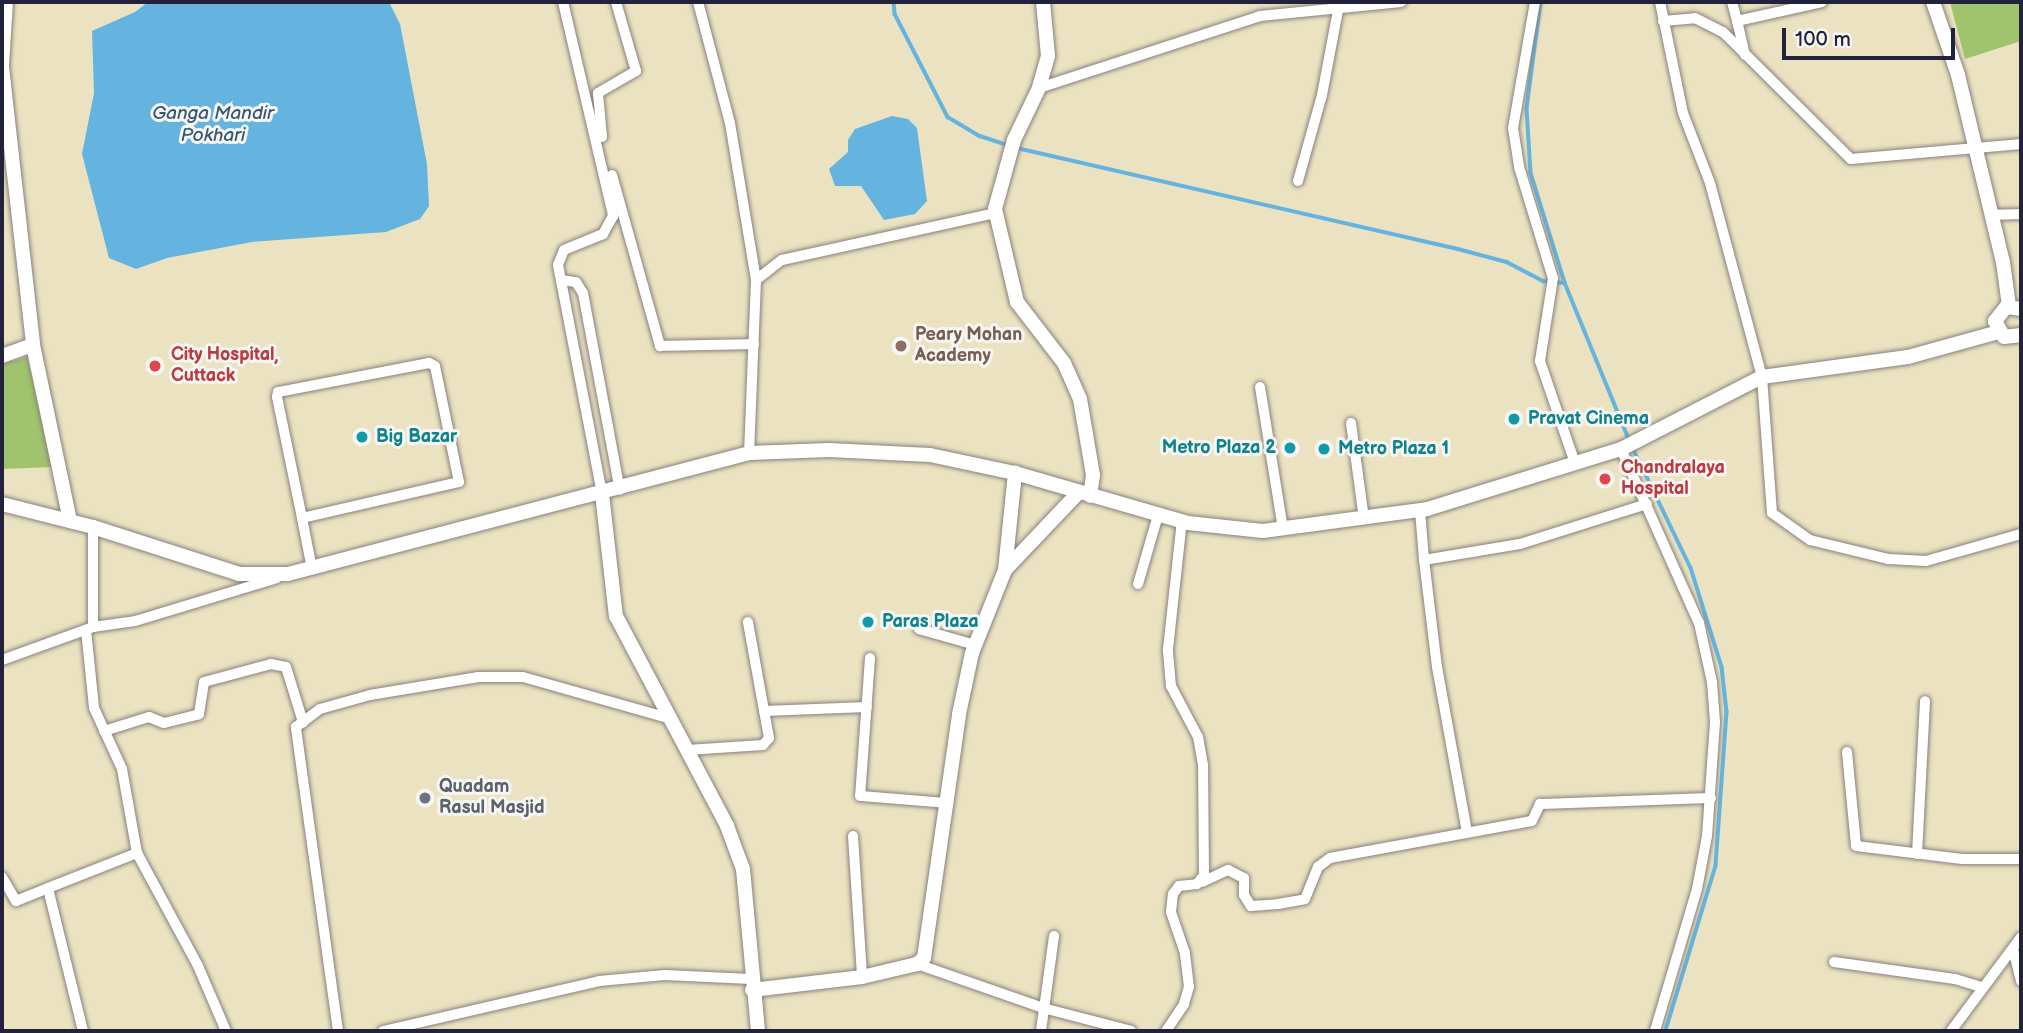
<!DOCTYPE html>
<style>
body{margin:0}
#map{position:relative;width:2023px;height:1033px;overflow:hidden;background:#ebe2c1;font-family:"Balsamiq Sans",sans-serif}
div>[style]{position:absolute}
.green>*{inset:0;background:#a0c36d}
.water>*{inset:0;background:#65b4df}
.stream>*{height:3.5px;margin:-1.75px;padding:0 1.75px;transform-origin:1.75px;border-radius:1.75px;background:#65b4df}
.roads{filter:drop-shadow(0 0 2px #86827e) drop-shadow(0 0 2px #86827e)}
.street>*{height:10px;margin:-5px;padding:0 5px;transform-origin:5px;border-radius:5px;background:#fff}
.secondary>*{height:14px;margin:-7px;padding:0 7px;transform-origin:7px;border-radius:7px;background:#fff}
.dots>*{width:19px;height:19px;translate:-50% -50%;box-sizing:border-box;border:4px solid #f6f6f2;border-radius:50%}
span{translate:-50% -50%;white-space:nowrap;text-align:center;line-height:1.15;-webkit-text-stroke:6px #f6f6f2;paint-order:stroke}
.education-label{font-size:18px;color:#785e54;font-weight:700}
.left{translate:0 -50%;text-align:left}
.health-label{font-size:18px;color:#be3a42;font-weight:700}
.culture-label{font-size:18px;color:#0d838f;font-weight:700}
.right{translate:-100% -50%;text-align:right}
.worship-label{font-size:18px;color:#5b616d;font-weight:700}
.water-label{font-size:19px;color:#395574;font-style:italic}
.frame{position:absolute;inset:0;border:4px solid #22223b;pointer-events:none}
.scale{position:absolute;left:1782px;top:28px;width:173px;height:32px;box-sizing:border-box;border:4px solid #22223b;border-top:0;padding-left:9px;font-size:21px;line-height:24px;white-space:nowrap;color:#22223b;-webkit-text-stroke:5px #f6f6f2;paint-order:stroke}
</style>
<div id="map">
<div class="green">
<div style="clip-path:polygon(1950px 2px,2021px 2px,2021px 41px,1965px 59px)"></div>
<div style="clip-path:polygon(27px 357px,53px 467px,2px 469px,2px 364px)"></div>
</div>
<div class="water">
<div style="clip-path:polygon(148px 2px,389px 2px,400px 24px,427px 164px,429px 206px,420px 219px,386px 232px,252px 242px,167px 258px,136px 269px,109px 258px,82px 154px,94px 93px,92px 31px,135px 12px)"></div>
<div style="clip-path:polygon(892px 116px,908px 119px,917px 128px,927px 201px,915px 214px,884px 220px,861px 186px,835px 186px,829px 169px,848px 152px,848px 140px,855px 129px)"></div>
</div>
<div class="stream">
<div style="left:894px;top:2px;width:12px;rotate:85deg"></div>
<div style="left:895px;top:14px;width:116px;rotate:62.8deg"></div>
<div style="left:948px;top:117px;width:37px;rotate:31deg"></div>
<div style="left:980px;top:136px;width:32px;rotate:18deg"></div>
<div style="left:1541px;top:2px;width:108px;rotate:97.5deg"></div>
<div style="left:1527px;top:109px;width:64px;rotate:86.4deg"></div>
<div style="left:1531px;top:173px;width:115px;rotate:72.8deg"></div>
<div style="left:1565px;top:283px;width:169px;rotate:67.7deg"></div>
<div style="left:1017px;top:148px;width:452px;rotate:12.9deg"></div>
<div style="left:1458px;top:249px;width:51px;rotate:14.9deg"></div>
<div style="left:1507px;top:262px;width:41px;rotate:27.8deg"></div>
<div style="left:1543px;top:281px;width:22px;rotate:5deg"></div>
<div style="left:1632px;top:446px;width:136px;rotate:64.2deg"></div>
<div style="left:1691px;top:568px;width:104px;rotate:72.6deg"></div>
<div style="left:1722px;top:667px;width:45px;rotate:83.7deg"></div>
<div style="left:1727px;top:712px;width:154px;rotate:94.1deg"></div>
<div style="left:1716px;top:866px;width:172px;rotate:106.9deg"></div>
</div>
<div class="roads">
<div class="street">
<div style="left:563px;top:2px;width:220px;rotate:76.8deg"></div>
<div style="left:613px;top:216px;width:21px;rotate:119deg"></div>
<div style="left:603px;top:234px;width:42px;rotate:157.7deg"></div>
<div style="left:564px;top:250px;width:16px;rotate:112deg"></div>
<div style="left:558px;top:265px;width:233px;rotate:79.1deg"></div>
<div style="left:698px;top:2px;width:125px;rotate:75.2deg"></div>
<div style="left:730px;top:123px;width:159px;rotate:80.6deg"></div>
<div style="left:756px;top:280px;width:173px;rotate:92.3deg"></div>
<div style="left:1535px;top:2px;width:128px;rotate:99.9deg"></div>
<div style="left:1513px;top:128px;width:39px;rotate:81deg"></div>
<div style="left:1519px;top:167px;width:116px;rotate:73deg"></div>
<div style="left:1553px;top:278px;width:84px;rotate:98.9deg"></div>
<div style="left:1540px;top:361px;width:108px;rotate:71.1deg"></div>
<div style="left:1660px;top:2px;width:113px;rotate:78.3deg"></div>
<div style="left:1683px;top:113px;width:75px;rotate:68.9deg"></div>
<div style="left:1710px;top:183px;width:201px;rotate:75deg"></div>
<div style="left:1762px;top:377px;width:136px;rotate:85.8deg"></div>
<div style="left:1772px;top:513px;width:47px;rotate:35.4deg"></div>
<div style="left:1810px;top:540px;width:80px;rotate:13.7deg"></div>
<div style="left:1888px;top:559px;width:38px;rotate:3deg"></div>
<div style="left:1926px;top:561px;width:99px;rotate:-15.9deg"></div>
<div style="left:1732px;top:2px;width:20px;rotate:75deg"></div>
<div style="left:1663px;top:21px;width:32px;rotate:-5deg"></div>
<div style="left:1695px;top:18px;width:31px;rotate:27deg"></div>
<div style="left:1723px;top:32px;width:180px;rotate:44.8deg"></div>
<div style="left:1851px;top:159px;width:171px;rotate:-5deg"></div>
<div style="left:1745px;top:55px;width:35px;rotate:-103deg"></div>
<div style="left:1737px;top:21px;width:87px;rotate:-12.6deg"></div>
<div style="left:1039px;top:88px;width:232px;rotate:-18deg"></div>
<div style="left:1260px;top:16px;width:142px;rotate:-5.7deg"></div>
<div style="left:602px;top:137px;width:44px;rotate:-95.2deg"></div>
<div style="left:598px;top:93px;width:44px;rotate:-30.1deg"></div>
<div style="left:636px;top:71px;width:72px;rotate:-106.2deg"></div>
<div style="left:612px;top:175px;width:178px;rotate:74.3deg"></div>
<div style="left:660px;top:346px;width:94px;rotate:-1.2deg"></div>
<div style="left:1298px;top:181px;width:89px;rotate:-74.4deg"></div>
<div style="left:1322px;top:95px;width:86px;rotate:-79.3deg"></div>
<div style="left:1990px;top:215px;width:31px;rotate:-2deg"></div>
<div style="left:561px;top:280px;width:15px;rotate:8deg"></div>
<div style="left:576px;top:282px;width:13px;rotate:58deg"></div>
<div style="left:583px;top:293px;width:200px;rotate:79.4deg"></div>
<div style="left:756px;top:280px;width:33px;rotate:-38deg"></div>
<div style="left:782px;top:260px;width:218px;rotate:-12.4deg"></div>
<div style="left:1260px;top:387px;width:144px;rotate:80.8deg"></div>
<div style="left:1351px;top:423px;width:97px;rotate:82.3deg"></div>
<div style="left:1621px;top:449px;width:191px;rotate:65.9deg"></div>
<div style="left:1699px;top:623px;width:60px;rotate:77.6deg"></div>
<div style="left:1712px;top:682px;width:40px;rotate:85.7deg"></div>
<div style="left:1715px;top:722px;width:114px;rotate:94deg"></div>
<div style="left:1707px;top:836px;width:54px;rotate:100.7deg"></div>
<div style="left:1697px;top:889px;width:148px;rotate:106.5deg"></div>
<div style="left:1420px;top:510px;width:50px;rotate:85.4deg"></div>
<div style="left:302px;top:518px;width:161px;rotate:-12.9deg"></div>
<div style="left:459px;top:482px;width:118px;rotate:-101.7deg"></div>
<div style="left:435px;top:366px;width:7px;rotate:-153deg"></div>
<div style="left:429px;top:363px;width:154px;rotate:169.1deg"></div>
<div style="left:278px;top:392px;width:5px;rotate:101deg"></div>
<div style="left:277px;top:397px;width:124px;rotate:78.3deg"></div>
<div style="left:302px;top:518px;width:52px;rotate:78.9deg"></div>
<div style="left:93px;top:527px;width:100px;rotate:90deg"></div>
<div style="left:1138px;top:584px;width:72px;rotate:-73.8deg"></div>
<div style="left:919px;top:629px;width:58px;rotate:15.9deg"></div>
<div style="left:86px;top:630px;width:78px;rotate:84.1deg"></div>
<div style="left:94px;top:708px;width:67px;rotate:65.3deg"></div>
<div style="left:122px;top:769px;width:85px;rotate:79.9deg"></div>
<div style="left:137px;top:853px;width:128px;rotate:61.6deg"></div>
<div style="left:198px;top:966px;width:71px;rotate:66.7deg"></div>
<div style="left:870px;top:658px;width:138px;rotate:94.1deg"></div>
<div style="left:860px;top:796px;width:87px;rotate:4.6deg"></div>
<div style="left:2px;top:660px;width:97px;rotate:-19.9deg"></div>
<div style="left:93px;top:627px;width:42px;rotate:-8.1deg"></div>
<div style="left:135px;top:621px;width:148px;rotate:-16.8deg"></div>
<div style="left:764px;top:711px;width:103px;rotate:-2.2deg"></div>
<div style="left:104px;top:731px;width:47px;rotate:-17.3deg"></div>
<div style="left:149px;top:717px;width:16px;rotate:22deg"></div>
<div style="left:164px;top:723px;width:36px;rotate:-14deg"></div>
<div style="left:199px;top:714px;width:32px;rotate:-81deg"></div>
<div style="left:204px;top:682px;width:69px;rotate:-15deg"></div>
<div style="left:271px;top:664px;width:15px;rotate:11deg"></div>
<div style="left:286px;top:667px;width:58px;rotate:72.8deg"></div>
<div style="left:687px;top:750px;width:76px;rotate:-3.8deg"></div>
<div style="left:763px;top:745px;width:9px;rotate:-49deg"></div>
<div style="left:769px;top:738px;width:118px;rotate:-100.3deg"></div>
<div style="left:1847px;top:752px;width:94px;rotate:84.5deg"></div>
<div style="left:1856px;top:846px;width:107px;rotate:7deg"></div>
<div style="left:1962px;top:859px;width:59px"></div>
<div style="left:1467px;top:832px;width:168px;rotate:-100.3deg"></div>
<div style="left:1437px;top:667px;width:108px;rotate:-96.9deg"></div>
<div style="left:1424px;top:560px;width:97px;rotate:-9.5deg"></div>
<div style="left:1520px;top:544px;width:133px;rotate:-17.5deg"></div>
<div style="left:853px;top:836px;width:141px;rotate:86.3deg"></div>
<div style="left:1917px;top:854px;width:153px;rotate:-87deg"></div>
<div style="left:2px;top:877px;width:28px;rotate:60deg"></div>
<div style="left:16px;top:901px;width:35px;rotate:-22deg"></div>
<div style="left:1202px;top:882px;width:29px;rotate:-25deg"></div>
<div style="left:1228px;top:870px;width:18px;rotate:27deg"></div>
<div style="left:1244px;top:878px;width:17px;rotate:90deg"></div>
<div style="left:1244px;top:895px;width:13px;rotate:58deg"></div>
<div style="left:1251px;top:906px;width:27px;rotate:-4deg"></div>
<div style="left:1278px;top:904px;width:27px;rotate:-10deg"></div>
<div style="left:1305px;top:899px;width:35px;rotate:-68deg"></div>
<div style="left:1318px;top:867px;width:15px;rotate:-37deg"></div>
<div style="left:1330px;top:858px;width:205px;rotate:-10.4deg"></div>
<div style="left:1532px;top:821px;width:19px;rotate:-65deg"></div>
<div style="left:1540px;top:804px;width:171px;rotate:-2deg"></div>
<div style="left:2013px;top:949px;width:33px;rotate:76deg"></div>
<div style="left:1834px;top:962px;width:122px;rotate:8deg"></div>
<div style="left:1955px;top:979px;width:27px;rotate:17deg"></div>
<div style="left:917px;top:964px;width:133px;rotate:19.2deg"></div>
<div style="left:1043px;top:1008px;width:91px;rotate:14.6deg"></div>
<div style="left:83px;top:1031px;width:147px;rotate:-103.8deg"></div>
<div style="left:48px;top:888px;width:96px;rotate:-21.5deg"></div>
<div style="left:338px;top:1031px;width:307px;rotate:-97.9deg"></div>
<div style="left:296px;top:727px;width:30px;rotate:-37deg"></div>
<div style="left:320px;top:709px;width:52px;rotate:-15.6deg"></div>
<div style="left:370px;top:695px;width:110px;rotate:-9.4deg"></div>
<div style="left:479px;top:677px;width:44px"></div>
<div style="left:523px;top:677px;width:154px;rotate:15.8deg"></div>
<div style="left:383px;top:1031px;width:222px;rotate:-13deg"></div>
<div style="left:599px;top:981px;width:66px;rotate:-5.2deg"></div>
<div style="left:665px;top:975px;width:86px;rotate:2.7deg"></div>
<div style="left:1041px;top:1031px;width:96px;rotate:-82.2deg"></div>
<div style="left:1166px;top:1031px;width:32px;rotate:-56deg"></div>
<div style="left:1184px;top:1004px;width:18px;rotate:-74deg"></div>
<div style="left:1189px;top:987px;width:34px;rotate:-97deg"></div>
<div style="left:1185px;top:953px;width:43px;rotate:-108.9deg"></div>
<div style="left:1171px;top:912px;width:18px;rotate:-84deg"></div>
<div style="left:1173px;top:894px;width:10px;rotate:-53deg"></div>
<div style="left:1179px;top:886px;width:18px;rotate:-6deg"></div>
<div style="left:1197px;top:884px;width:11px;rotate:-52deg"></div>
<div style="left:1204px;top:875px;width:110px;rotate:-90.5deg"></div>
<div style="left:1203px;top:765px;width:28px;rotate:-100deg"></div>
<div style="left:1198px;top:737px;width:58px;rotate:-117.9deg"></div>
<div style="left:1171px;top:686px;width:37px;rotate:-95deg"></div>
<div style="left:1168px;top:649px;width:129px;rotate:-83.8deg"></div>
<div style="left:1951px;top:1031px;width:117px;rotate:-53.3deg"></div>
</div>
<div class="secondary">
<div style="left:1043px;top:2px;width:54px;rotate:84.7deg"></div>
<div style="left:1048px;top:56px;width:33px;rotate:106deg"></div>
<div style="left:1039px;top:88px;width:58px;rotate:115.7deg"></div>
<div style="left:1014px;top:140px;width:72px;rotate:105.4deg"></div>
<div style="left:995px;top:209px;width:96px;rotate:76.7deg"></div>
<div style="left:1017px;top:302px;width:77px;rotate:52.4deg"></div>
<div style="left:1064px;top:363px;width:39px;rotate:66deg"></div>
<div style="left:1080px;top:399px;width:77px;rotate:80.3deg"></div>
<div style="left:1093px;top:475px;width:21px;rotate:98deg"></div>
<div style="left:1933px;top:2px;width:77px;rotate:71.1deg"></div>
<div style="left:1958px;top:75px;width:192px;rotate:76.5deg"></div>
<div style="left:2003px;top:262px;width:44px;rotate:82.2deg"></div>
<div style="left:2px;top:65px;width:63px;rotate:-86.4deg"></div>
<div style="left:2px;top:67px;width:280px;rotate:83.6deg"></div>
<div style="left:33px;top:345px;width:180px;rotate:78.1deg"></div>
<div style="left:2021px;top:309px;width:15px;rotate:-172deg"></div>
<div style="left:2006px;top:307px;width:18px;rotate:128deg"></div>
<div style="left:1995px;top:321px;width:18px;rotate:61deg"></div>
<div style="left:2004px;top:337px;width:17px;rotate:-7deg"></div>
<div style="left:2px;top:356px;width:33px;rotate:-20deg"></div>
<div style="left:602px;top:494px;width:123px;rotate:83.5deg"></div>
<div style="left:616px;top:616px;width:238px;rotate:62.1deg"></div>
<div style="left:727px;top:826px;width:46px;rotate:69.6deg"></div>
<div style="left:743px;top:869px;width:163px;rotate:84.7deg"></div>
<div style="left:2px;top:504px;width:94px;rotate:14.2deg"></div>
<div style="left:93px;top:527px;width:153px;rotate:17.8deg"></div>
<div style="left:239px;top:574px;width:49px"></div>
<div style="left:288px;top:574px;width:477px;rotate:-14.7deg"></div>
<div style="left:749px;top:453px;width:80px;rotate:-2.1deg"></div>
<div style="left:829px;top:450px;width:101px;rotate:2.8deg"></div>
<div style="left:930px;top:455px;width:87px;rotate:12deg"></div>
<div style="left:1015px;top:473px;width:180px;rotate:16.1deg"></div>
<div style="left:1188px;top:523px;width:75px;rotate:6.1deg"></div>
<div style="left:1263px;top:531px;width:165px;rotate:-7.6deg"></div>
<div style="left:1427px;top:509px;width:203px;rotate:-17.2deg"></div>
<div style="left:1621px;top:449px;width:158px;rotate:-27.1deg"></div>
<div style="left:1762px;top:377px;width:147px;rotate:-7.8deg"></div>
<div style="left:1908px;top:357px;width:94px;rotate:-15.4deg"></div>
<div style="left:1005px;top:570px;width:106px;rotate:-46.5deg"></div>
<div style="left:752px;top:990px;width:111px;rotate:-6.7deg"></div>
<div style="left:862px;top:977px;width:57px;rotate:-13.3deg"></div>
<div style="left:917px;top:964px;width:9px;rotate:-41deg"></div>
<div style="left:924px;top:958px;width:246px;rotate:-81.8deg"></div>
<div style="left:959px;top:714px;width:62px;rotate:-78deg"></div>
<div style="left:972px;top:653px;width:89px;rotate:-68.3deg"></div>
<div style="left:1005px;top:570px;width:98px;rotate:-84.1deg"></div>
</div>
</div>
<div class="dots">
<div style="left:901px;top:346px;background:#8d6e63"></div>
<div style="left:155px;top:366px;background:#e0444e"></div>
<div style="left:1514px;top:419px;background:#0f9aa8"></div>
<div style="left:362px;top:437px;background:#0f9aa8"></div>
<div style="left:1290px;top:448px;background:#0f9aa8"></div>
<div style="left:1324px;top:449px;background:#0f9aa8"></div>
<div style="left:1605px;top:479px;background:#e0444e"></div>
<div style="left:868px;top:622px;background:#0f9aa8"></div>
<div style="left:425px;top:798px;background:#6b7280"></div>
</div>
<div class="education-label">
<span class="left" style="left:915px;top:346px">Peary Mohan<br>Academy</span>
</div>
<div class="health-label">
<span class="left" style="left:171px;top:366px">City Hospital,<br>Cuttack</span>
<span class="left" style="left:1621px;top:479px">Chandralaya<br>Hospital</span>
</div>
<div class="culture-label">
<span class="left" style="left:1528px;top:419px">Pravat Cinema</span>
<span class="left" style="left:376px;top:437px">Big Bazar</span>
<span class="right" style="left:1276px;top:448px">Metro Plaza 2</span>
<span class="left" style="left:1338px;top:449px">Metro Plaza 1</span>
<span class="left" style="left:882px;top:622px">Paras Plaza</span>
</div>
<div class="worship-label">
<span class="left" style="left:439px;top:798px">Quadam<br>Rasul Masjid</span>
</div>
<div class="water-label">
<span style="left:213px;top:125px">Ganga Mandir<br>Pokhari</span>
</div>
<div class="frame"></div>
<div class="scale">100 m</div>
</div>
